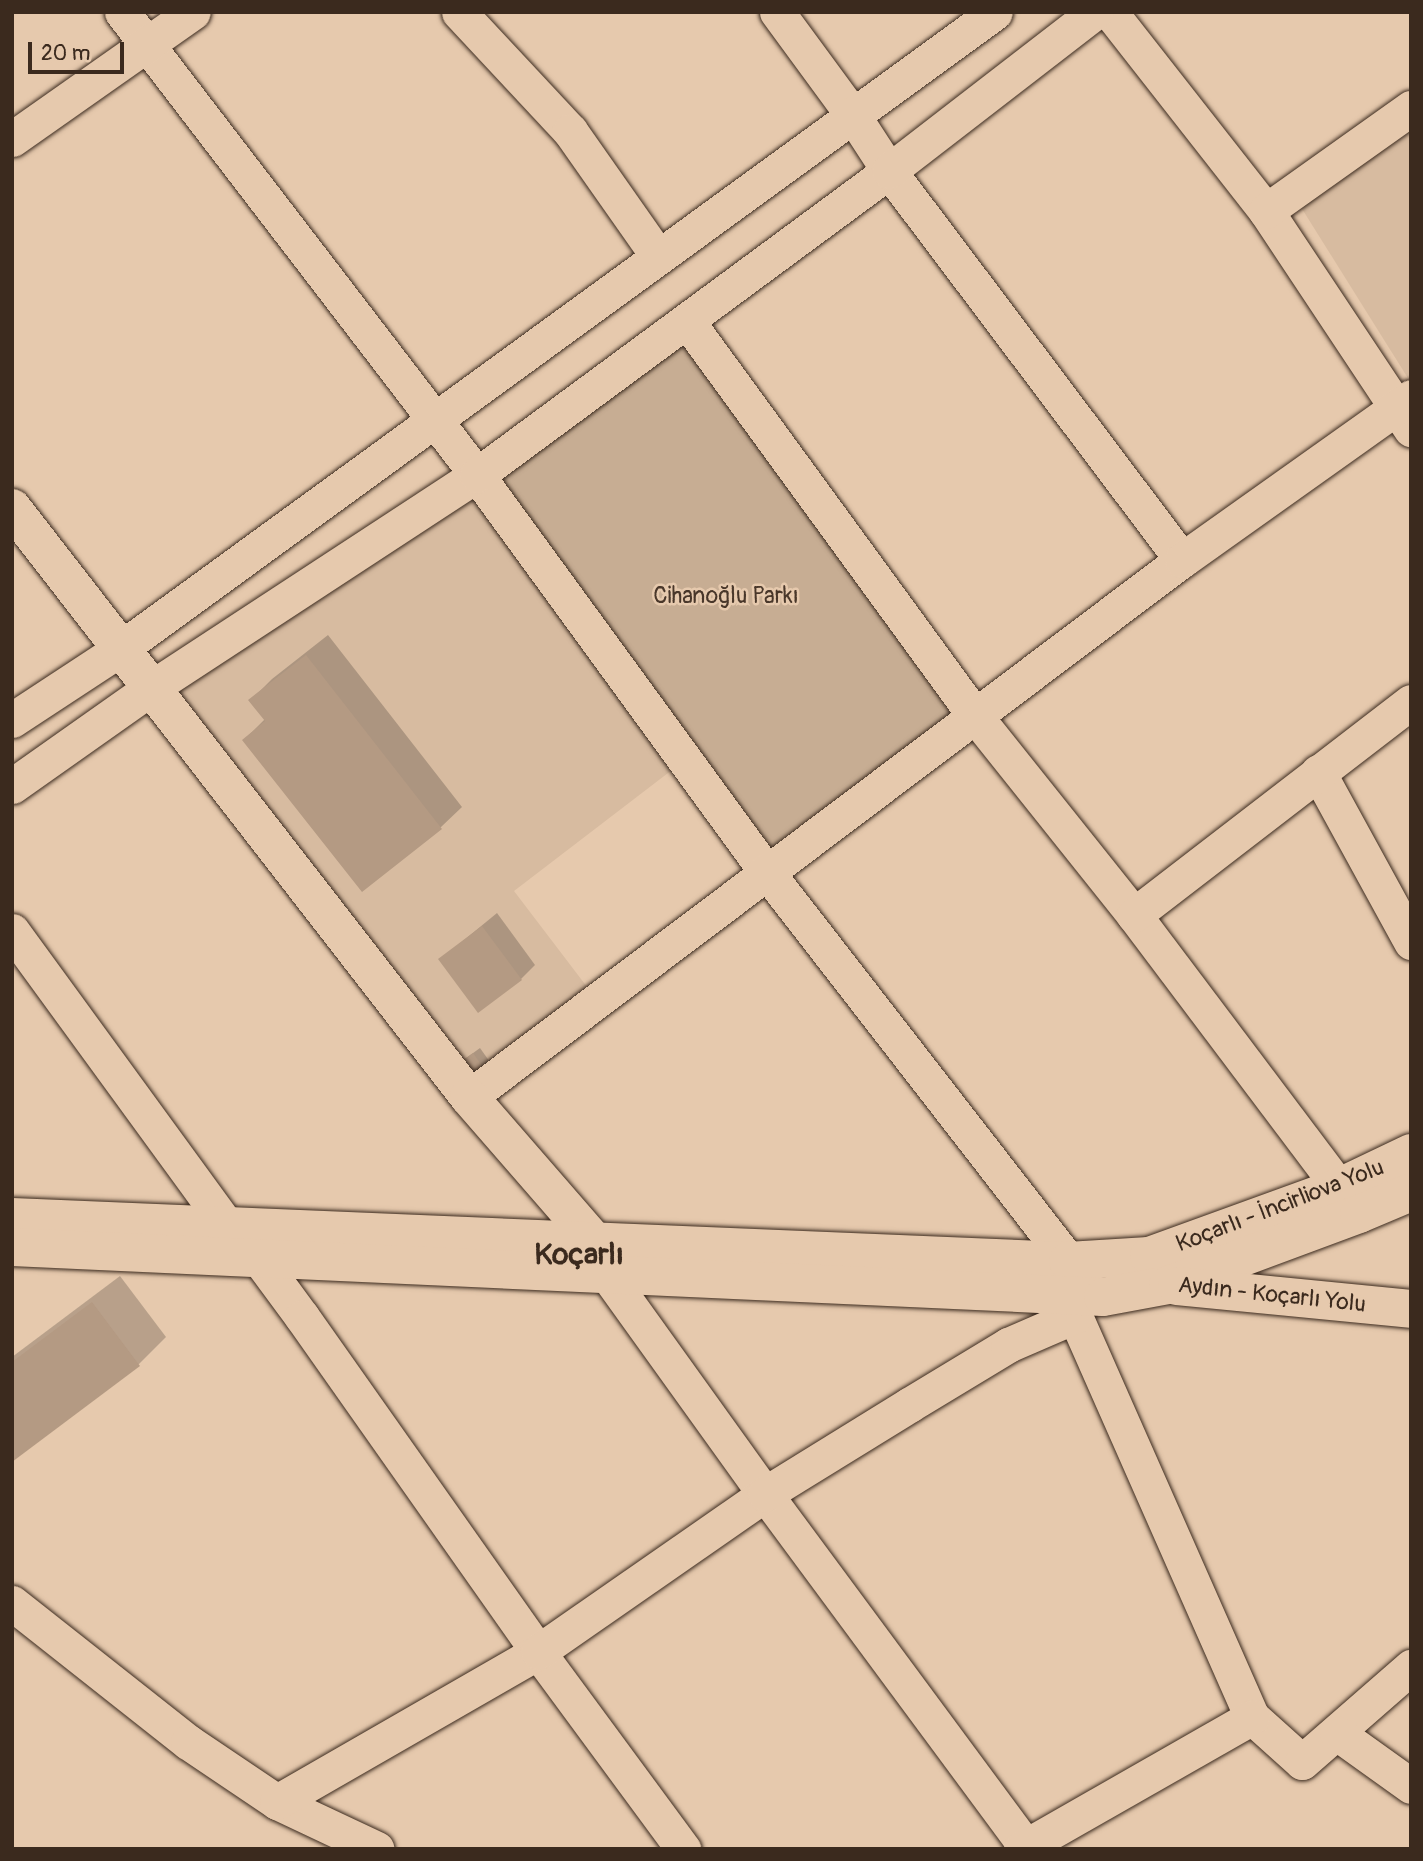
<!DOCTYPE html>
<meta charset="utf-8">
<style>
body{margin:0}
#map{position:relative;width:1423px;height:1861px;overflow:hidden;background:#e6c9ad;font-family:Pangolin,sans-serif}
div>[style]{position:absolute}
.built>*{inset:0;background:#d7bba0}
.green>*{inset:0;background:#c7ad93}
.shadow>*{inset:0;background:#0003}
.building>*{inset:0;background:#b49a83}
.roads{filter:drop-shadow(0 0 2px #3b2a1e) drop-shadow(0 0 2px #3b2a1e)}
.street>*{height:35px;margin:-17.5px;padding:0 17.5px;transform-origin:17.5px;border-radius:17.5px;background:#e6c9ad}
.secondary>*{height:38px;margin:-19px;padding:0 19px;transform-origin:19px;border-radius:19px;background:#e6c9ad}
span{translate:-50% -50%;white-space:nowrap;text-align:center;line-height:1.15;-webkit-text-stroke:5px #e6c9ad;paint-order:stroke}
.park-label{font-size:23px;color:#49372a}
.street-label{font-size:23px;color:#3b2a1e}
.district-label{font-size:30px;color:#3b2a1e;font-weight:700}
.frame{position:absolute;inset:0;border:14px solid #3b2a1e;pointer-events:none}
.scale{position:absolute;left:28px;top:42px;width:96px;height:32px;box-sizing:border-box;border:4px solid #3b2a1e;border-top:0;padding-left:9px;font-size:21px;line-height:24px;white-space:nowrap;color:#3b2a1e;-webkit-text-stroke:5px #e6c9ad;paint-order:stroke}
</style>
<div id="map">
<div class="built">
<div style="clip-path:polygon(1411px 114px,1411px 383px,1294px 196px)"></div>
<div style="clip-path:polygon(477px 475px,685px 760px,514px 891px,597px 1000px,469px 1097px,151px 688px)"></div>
</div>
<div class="green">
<div style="clip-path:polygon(687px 321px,976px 717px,766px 871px,477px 475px)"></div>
</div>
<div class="shadow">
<div style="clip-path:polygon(328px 635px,462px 807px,441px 827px,362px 890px,244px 740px,265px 719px,251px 700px,272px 679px)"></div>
<div style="clip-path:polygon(497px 913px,535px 965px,521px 979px,441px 959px)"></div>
<div style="clip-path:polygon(480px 1048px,497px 1072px,458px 1064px)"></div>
<div style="clip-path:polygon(120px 1276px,166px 1337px,139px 1364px,12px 1459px,12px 1357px)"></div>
</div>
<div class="building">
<div style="clip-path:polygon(306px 655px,442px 829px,362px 892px,242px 740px,265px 721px,248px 700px)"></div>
<div style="clip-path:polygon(482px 926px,522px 980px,478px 1013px,438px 959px)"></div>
<div style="clip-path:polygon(473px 1053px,492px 1080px,449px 1070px)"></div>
<div style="clip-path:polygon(92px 1302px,140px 1366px,12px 1462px,12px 1362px)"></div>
</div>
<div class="roads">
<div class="street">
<div style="left:122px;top:12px;width:583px;rotate:52.52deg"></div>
<div style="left:477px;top:475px;width:490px;rotate:53.9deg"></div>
<div style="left:766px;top:871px;width:493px;rotate:52.2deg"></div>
<div style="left:1068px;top:1261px;width:55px;rotate:82.7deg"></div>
<div style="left:1075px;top:1316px;width:438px;rotate:66.2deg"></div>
<div style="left:1252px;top:1717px;width:67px;rotate:42deg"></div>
<div style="left:1302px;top:1762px;width:145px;rotate:-41.1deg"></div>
<div style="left:459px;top:12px;width:163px;rotate:47deg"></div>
<div style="left:570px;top:131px;width:153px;rotate:54.9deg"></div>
<div style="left:777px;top:12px;width:127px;rotate:53.7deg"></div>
<div style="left:852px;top:114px;width:68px;rotate:57deg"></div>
<div style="left:889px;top:171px;width:487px;rotate:53deg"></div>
<div style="left:1110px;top:12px;width:253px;rotate:51.9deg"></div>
<div style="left:1266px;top:211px;width:262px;rotate:56.4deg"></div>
<div style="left:12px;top:139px;width:221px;rotate:-35.1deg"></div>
<div style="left:1266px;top:211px;width:178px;rotate:-35.4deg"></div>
<div style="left:687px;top:321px;width:490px;rotate:53.9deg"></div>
<div style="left:976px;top:717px;width:253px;rotate:51.4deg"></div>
<div style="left:1134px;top:915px;width:369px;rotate:53deg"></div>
<div style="left:12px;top:720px;width:129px;rotate:-33.3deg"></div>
<div style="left:120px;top:649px;width:1082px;rotate:-36.05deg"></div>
<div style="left:1318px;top:772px;width:194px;rotate:61.3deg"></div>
<div style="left:12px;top:786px;width:170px;rotate:-35.2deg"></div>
<div style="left:151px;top:688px;width:389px;rotate:-33.2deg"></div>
<div style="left:477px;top:475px;width:512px;rotate:-36.42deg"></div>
<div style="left:889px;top:171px;width:260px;rotate:-37.7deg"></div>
<div style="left:1134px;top:915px;width:349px;rotate:-37.6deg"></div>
<div style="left:12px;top:931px;width:364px;rotate:53.9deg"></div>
<div style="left:226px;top:1225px;width:49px;rotate:45.8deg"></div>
<div style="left:260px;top:1260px;width:71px;rotate:53.6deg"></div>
<div style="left:302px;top:1317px;width:410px;rotate:54.8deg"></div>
<div style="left:538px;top:1652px;width:245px;rotate:53.6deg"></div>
<div style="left:469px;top:1097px;width:893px;rotate:-36.99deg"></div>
<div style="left:1182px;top:560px;width:281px;rotate:-35.4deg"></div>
<div style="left:606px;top:1273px;width:272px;rotate:54.3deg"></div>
<div style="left:765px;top:1494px;width:442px;rotate:53.5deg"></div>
<div style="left:12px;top:1603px;width:224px;rotate:38.3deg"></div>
<div style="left:188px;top:1742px;width:107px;rotate:34deg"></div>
<div style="left:277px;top:1802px;width:110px;rotate:25.2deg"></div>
<div style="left:1337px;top:1733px;width:91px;rotate:35.6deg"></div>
<div style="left:277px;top:1802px;width:301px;rotate:-29.9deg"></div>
<div style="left:538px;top:1652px;width:277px;rotate:-34.8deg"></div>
<div style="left:765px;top:1494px;width:169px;rotate:-31.7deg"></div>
<div style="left:909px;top:1405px;width:116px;rotate:-31.2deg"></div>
<div style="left:1008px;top:1345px;width:73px;rotate:-23.4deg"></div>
<div style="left:1021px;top:1849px;width:266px;rotate:-29.7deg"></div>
</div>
<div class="secondary">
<div style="left:12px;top:508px;width:745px;rotate:52.19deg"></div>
<div style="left:469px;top:1097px;width:191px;rotate:49deg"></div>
<div style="left:594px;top:1241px;width:14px;rotate:69deg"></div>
<div style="left:12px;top:1217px;width:1057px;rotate:2.39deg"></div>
<div style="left:1068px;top:1261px;width:81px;rotate:-3.5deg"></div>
<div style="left:1149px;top:1256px;width:203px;rotate:-19.9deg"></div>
<div style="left:1340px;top:1187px;width:79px;rotate:-25.6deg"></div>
<div style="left:12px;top:1247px;width:1092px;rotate:2.62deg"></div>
<div style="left:1103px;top:1297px;width:66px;rotate:-10.5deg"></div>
<div style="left:1168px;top:1285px;width:204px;rotate:-20.4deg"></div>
<div style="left:1359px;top:1214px;width:56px;rotate:-22.9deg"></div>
<div style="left:1177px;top:1286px;width:235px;rotate:5.6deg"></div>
</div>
</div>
<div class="park-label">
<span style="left:726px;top:596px">Cihanoğlu Parkı</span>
</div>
<div class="street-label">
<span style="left:1280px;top:1206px;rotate:-21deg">Koçarlı - İncirliova Yolu</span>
<span style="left:1272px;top:1295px;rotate:6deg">Aydın - Koçarlı Yolu</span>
</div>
<div class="district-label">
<span style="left:579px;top:1255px">Koçarlı</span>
</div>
<div class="frame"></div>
<div class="scale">20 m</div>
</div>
